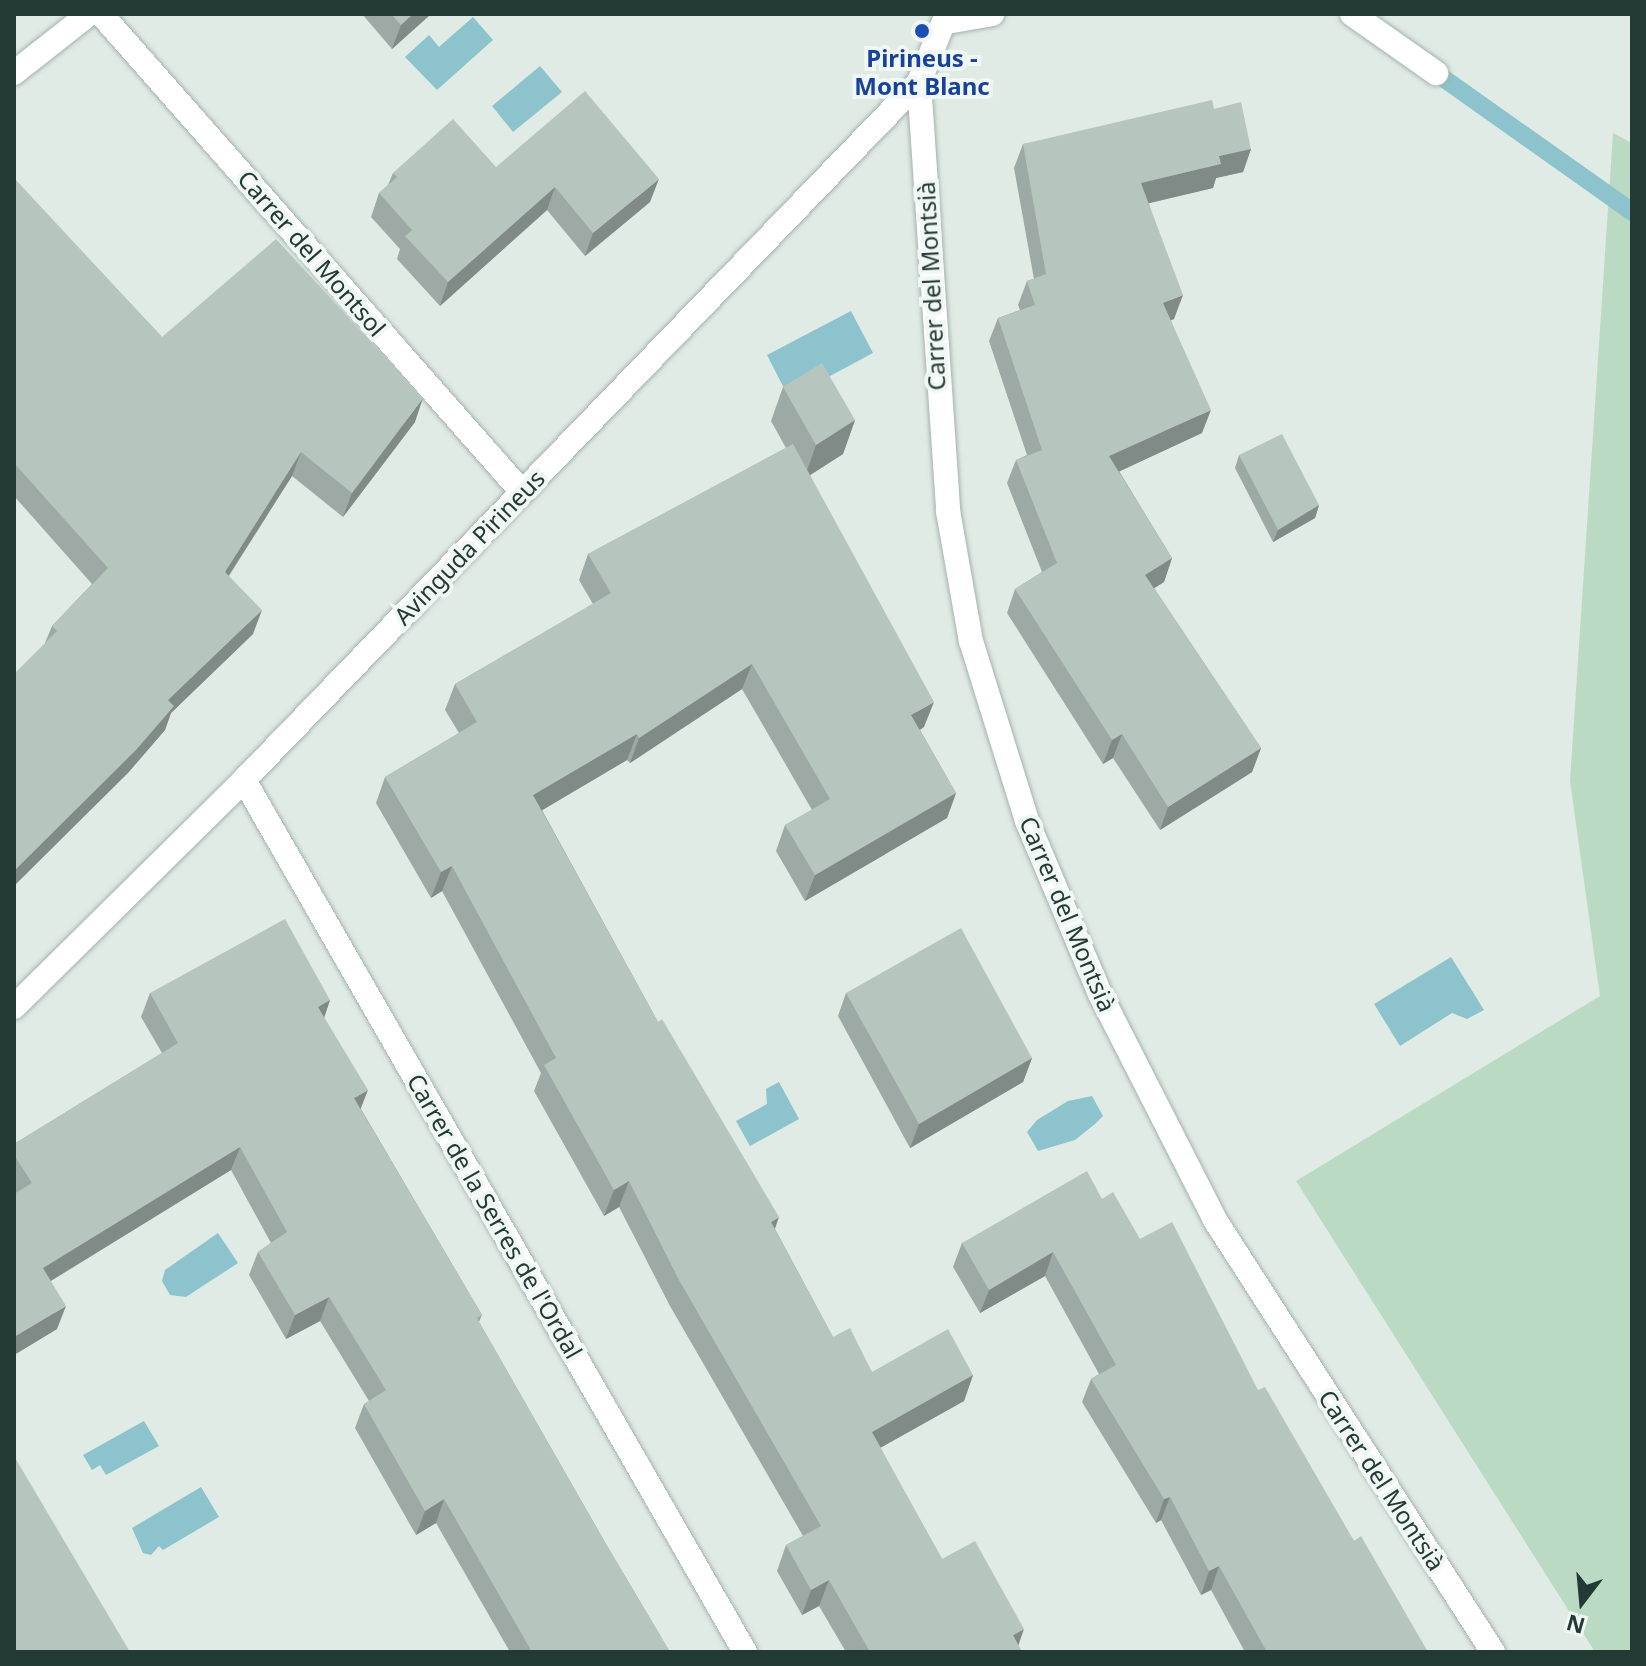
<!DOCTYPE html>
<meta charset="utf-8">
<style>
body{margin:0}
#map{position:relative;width:1646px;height:1666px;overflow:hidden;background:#e1ebe6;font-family:"Noto Sans",sans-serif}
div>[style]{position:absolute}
.green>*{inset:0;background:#bbdac3}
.water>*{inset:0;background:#8cc3cc}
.stream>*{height:18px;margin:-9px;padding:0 9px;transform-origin:9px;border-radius:9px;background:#8cc3cc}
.roads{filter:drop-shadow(0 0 2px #a4b2ad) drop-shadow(0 0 2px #a4b2ad)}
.service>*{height:24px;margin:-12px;padding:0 12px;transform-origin:12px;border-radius:12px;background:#fff}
.minor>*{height:24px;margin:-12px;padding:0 12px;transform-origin:12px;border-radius:12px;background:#fff}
.wall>*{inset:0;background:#9da9a4}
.shaded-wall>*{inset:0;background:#808a86}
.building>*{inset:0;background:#b7c5bf}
.dots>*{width:22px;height:22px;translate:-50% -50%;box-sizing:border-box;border:4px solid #f1f7f4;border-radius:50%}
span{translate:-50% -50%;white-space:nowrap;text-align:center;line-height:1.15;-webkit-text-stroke:8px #f1f7f4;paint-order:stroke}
.transit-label{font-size:24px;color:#164399;font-weight:700}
.street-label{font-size:24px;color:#233a34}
.frame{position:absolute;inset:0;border:16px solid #233a34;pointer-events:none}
.north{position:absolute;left:1542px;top:1562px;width:80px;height:80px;-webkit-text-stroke:6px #f1f7f4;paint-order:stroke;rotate:196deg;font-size:22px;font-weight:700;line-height:32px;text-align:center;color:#233a34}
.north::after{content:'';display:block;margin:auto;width:28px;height:36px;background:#233a34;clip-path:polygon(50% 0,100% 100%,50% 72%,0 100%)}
</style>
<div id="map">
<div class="green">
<div style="clip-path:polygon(1613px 133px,1632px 143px,1632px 1652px,1595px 1652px,1296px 1181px,1600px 996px,1570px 781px)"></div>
</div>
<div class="water">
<div style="clip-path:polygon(473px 17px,493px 40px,437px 90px,405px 57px,429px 35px,439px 47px)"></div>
<div style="clip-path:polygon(540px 66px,562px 92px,513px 132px,492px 106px)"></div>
<div style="clip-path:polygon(851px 311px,873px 353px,789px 398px,767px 355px)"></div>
<div style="clip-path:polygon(1451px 957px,1484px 1010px,1467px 1019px,1452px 1013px,1400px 1046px,1374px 1004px)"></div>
<div style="clip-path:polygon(779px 1082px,799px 1119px,750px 1146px,736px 1121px,767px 1104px,766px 1089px)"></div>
<div style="clip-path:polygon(1092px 1096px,1103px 1116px,1095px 1124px,1075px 1140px,1038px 1151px,1027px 1132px,1037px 1120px,1068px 1101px)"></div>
<div style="clip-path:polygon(218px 1233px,238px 1263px,186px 1297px,170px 1295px,162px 1281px,165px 1270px)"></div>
<div style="clip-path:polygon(144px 1421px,159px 1446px,106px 1475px,100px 1465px,92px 1470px,83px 1455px)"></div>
<div style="clip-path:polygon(201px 1487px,219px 1517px,163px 1550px,159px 1546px,151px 1555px,143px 1553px,132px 1528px)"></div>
</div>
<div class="stream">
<div style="left:1436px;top:73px;width:240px;rotate:35.3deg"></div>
</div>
<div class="roads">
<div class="service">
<div style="left:1352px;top:14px;width:103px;rotate:35.1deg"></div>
<div style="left:946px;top:22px;width:47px;rotate:-9.9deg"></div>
</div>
<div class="minor">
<div style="left:101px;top:14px;width:637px;rotate:48.63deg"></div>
<div style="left:14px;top:73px;width:95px;rotate:-38.2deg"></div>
<div style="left:919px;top:82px;width:430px;rotate:86.1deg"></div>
<div style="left:948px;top:511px;width:132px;rotate:80deg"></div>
<div style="left:971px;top:641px;width:189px;rotate:72.7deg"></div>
<div style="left:1027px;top:821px;width:188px;rotate:67.1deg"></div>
<div style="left:1100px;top:994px;width:254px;rotate:63deg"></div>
<div style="left:1215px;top:1220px;width:514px;rotate:57.24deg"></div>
<div style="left:244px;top:780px;width:1006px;rotate:60.12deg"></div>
<div style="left:14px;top:1007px;width:323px;rotate:-44.6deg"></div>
<div style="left:244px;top:780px;width:971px;rotate:-45.96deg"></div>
<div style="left:919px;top:82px;width:74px;rotate:-67.6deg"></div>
</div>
</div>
<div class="wall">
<div style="clip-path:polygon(362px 14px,431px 14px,392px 49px)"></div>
<div style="clip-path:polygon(1214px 109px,1251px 149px,1243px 172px,1216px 178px,1213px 188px,1149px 203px,1174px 319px,1171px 320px,1202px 433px,1119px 471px,1172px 558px,1164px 582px,1154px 588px,1261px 748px,1252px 772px,1160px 830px,1113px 758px,1103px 764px,1007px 613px,1015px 589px,1042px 572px,1007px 483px,1016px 460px,1027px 455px,989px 341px,998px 318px,1020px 310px,1018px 305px,1027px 281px,1034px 279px,1014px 168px,1023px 144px)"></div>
<div style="clip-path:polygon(496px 167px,650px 202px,585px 256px,547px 210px,440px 306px,397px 259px,400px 249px,371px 217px,379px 193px,388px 185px,393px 173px)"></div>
<div style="clip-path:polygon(14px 180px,162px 337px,415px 422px,343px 517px,292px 476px,229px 576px,253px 634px,171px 713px,165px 730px,127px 774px,45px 643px,52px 626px,92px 584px,14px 496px)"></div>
<div style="clip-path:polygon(783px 387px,855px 420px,843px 454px,810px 475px,924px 727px,920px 730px,956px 793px,947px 818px,805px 901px,776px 851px,785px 825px,812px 810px,742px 689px,630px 763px,627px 760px,542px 810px,658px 1022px,775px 1229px,833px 1337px,872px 1372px,973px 1375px,964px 1401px,880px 1448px,942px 1559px,1018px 1645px,1022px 1652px,846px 1652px,819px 1606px,802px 1615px,777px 1571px,786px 1545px,803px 1536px,670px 1306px,619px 1207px,604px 1216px,534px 1091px,541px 1073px,442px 891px,431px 898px,376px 803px,385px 777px,459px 733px,445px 710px,455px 684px,593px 604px,579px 580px,588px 554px,786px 448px,771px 421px)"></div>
<div style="clip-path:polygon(1239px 455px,1319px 505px,1315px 518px,1273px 542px,1235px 468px)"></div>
<div style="clip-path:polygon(150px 993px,330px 1000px,324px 1017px,361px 1109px,482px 1315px,479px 1322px,606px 1544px,670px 1652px,510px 1652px,436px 1523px,416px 1535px,355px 1428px,364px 1404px,369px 1401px,320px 1321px,286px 1339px,249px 1275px,258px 1252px,271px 1243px,231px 1170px,51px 1281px,57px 1329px,14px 1355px,14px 1194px,15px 1193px,14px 1192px,14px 1144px,162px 1053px,141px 1017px)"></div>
<div style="clip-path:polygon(846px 993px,1032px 1058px,1023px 1082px,910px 1148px,838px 1016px)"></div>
<div style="clip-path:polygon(1102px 1199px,1140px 1239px,1258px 1390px,1354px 1541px,1428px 1652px,1245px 1652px,1211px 1590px,1201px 1595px,1161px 1520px,1156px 1523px,1082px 1402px,1091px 1379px,1099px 1374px,1045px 1276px,980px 1313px,953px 1267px,962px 1243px)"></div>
</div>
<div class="shaded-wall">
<div style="clip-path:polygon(413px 14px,431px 14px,392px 49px,401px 25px)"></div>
<div style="clip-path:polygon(1251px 149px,1243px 172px,1216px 178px,1213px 188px,1133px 207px,1141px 183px,1219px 156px)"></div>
<div style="clip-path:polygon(659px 179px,650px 202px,585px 256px,593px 233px)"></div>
<div style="clip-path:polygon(555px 187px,547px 210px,440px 306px,448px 282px)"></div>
<div style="clip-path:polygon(1183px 295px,1174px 319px,1154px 326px,1163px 303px)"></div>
<div style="clip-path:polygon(423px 398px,415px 422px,343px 517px,352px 493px)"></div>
<div style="clip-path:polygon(1211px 410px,1202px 433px,1101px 480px,1109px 456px)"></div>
<div style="clip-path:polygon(855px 420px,843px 454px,804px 479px,816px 445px)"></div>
<div style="clip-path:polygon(301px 452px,292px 476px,216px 595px,225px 572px)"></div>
<div style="clip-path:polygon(1319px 505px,1315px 518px,1273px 542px,1278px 530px)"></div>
<div style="clip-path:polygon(1172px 558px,1164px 582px,1137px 599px,1145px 575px)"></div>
<div style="clip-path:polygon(262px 610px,253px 634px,171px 713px,165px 730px,127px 774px,14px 886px,14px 871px,168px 700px)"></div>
<div style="clip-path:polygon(752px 664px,742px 689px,630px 763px,639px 738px)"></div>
<div style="clip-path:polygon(934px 702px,924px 727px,901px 741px,911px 715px)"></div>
<div style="clip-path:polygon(637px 734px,627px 760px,524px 821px,533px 795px)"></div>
<div style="clip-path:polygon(1122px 734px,1113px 758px,1103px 764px,1112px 740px)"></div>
<div style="clip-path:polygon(1261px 748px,1252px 772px,1160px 830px,1168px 807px)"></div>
<div style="clip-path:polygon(956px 793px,947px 818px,805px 901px,815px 875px)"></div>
<div style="clip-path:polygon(452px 866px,442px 891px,431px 898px,441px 872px)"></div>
<div style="clip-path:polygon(330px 1000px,322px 1024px,318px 1007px)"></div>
<div style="clip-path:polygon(1032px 1058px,1023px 1082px,910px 1148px,919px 1124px)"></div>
<div style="clip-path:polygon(368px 1090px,359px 1113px,354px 1098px)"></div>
<div style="clip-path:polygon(240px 1147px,231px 1170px,34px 1291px,43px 1268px)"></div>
<div style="clip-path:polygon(629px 1181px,619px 1207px,604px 1216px,614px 1190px)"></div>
<div style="clip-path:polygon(779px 1217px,770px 1243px,771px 1222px)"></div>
<div style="clip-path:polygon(1053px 1252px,1045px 1276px,980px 1313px,989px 1290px)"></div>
<div style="clip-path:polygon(329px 1297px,320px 1321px,286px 1339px,295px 1315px)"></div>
<div style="clip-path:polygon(66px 1306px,57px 1329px,14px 1355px,14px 1337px)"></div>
<div style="clip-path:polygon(973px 1375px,964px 1401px,862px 1458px,872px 1432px)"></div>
<div style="clip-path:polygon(1170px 1497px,1161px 1520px,1156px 1523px,1164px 1499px)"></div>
<div style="clip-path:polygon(444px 1499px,436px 1523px,416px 1535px,425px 1511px)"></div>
<div style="clip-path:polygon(1219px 1566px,1211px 1590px,1201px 1595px,1209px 1571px)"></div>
<div style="clip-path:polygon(829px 1580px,819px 1606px,802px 1615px,811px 1590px)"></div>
<div style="clip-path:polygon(1024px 1629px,1016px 1652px,1013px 1635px)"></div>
</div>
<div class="building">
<div style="clip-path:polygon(391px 14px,413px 14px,401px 25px)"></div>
<div style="clip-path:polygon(585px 91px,659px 179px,593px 233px,555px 187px,448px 282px,405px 236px,412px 230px,379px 193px,397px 177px,393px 173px,453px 119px,496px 167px)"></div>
<div style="clip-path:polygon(1212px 100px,1214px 109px,1241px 102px,1251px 149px,1219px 156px,1221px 164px,1141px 183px,1183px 295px,1163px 303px,1211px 410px,1109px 456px,1172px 558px,1145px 575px,1261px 748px,1168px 807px,1122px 734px,1112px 740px,1015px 589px,1057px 563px,1016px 460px,1042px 450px,998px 318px,1035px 305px,1027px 281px,1046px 274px,1023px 144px)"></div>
<div style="clip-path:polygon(15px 179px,162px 337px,276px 239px,423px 398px,352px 493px,301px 452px,225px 572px,262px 610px,168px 700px,174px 706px,136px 750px,14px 871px,14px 674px,57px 631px,52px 626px,108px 568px,14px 463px,14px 180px)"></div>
<div style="clip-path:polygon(822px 363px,855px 420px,816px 445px,783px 387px)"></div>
<div style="clip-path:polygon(1282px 434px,1319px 505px,1278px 530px,1239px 455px)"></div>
<div style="clip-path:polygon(793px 444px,934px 702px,911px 715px,956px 793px,815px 875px,785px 825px,830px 799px,752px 664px,639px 738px,637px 734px,533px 795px,658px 1022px,662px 1019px,779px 1217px,771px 1222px,833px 1337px,850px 1328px,872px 1372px,948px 1329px,973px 1375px,872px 1432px,942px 1559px,975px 1541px,1024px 1629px,1013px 1635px,1022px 1652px,870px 1652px,829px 1580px,811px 1590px,786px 1545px,821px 1526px,679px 1280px,629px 1181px,614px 1190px,544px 1065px,556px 1058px,452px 866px,441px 872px,385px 777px,477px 722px,455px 684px,611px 593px,588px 554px)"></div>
<div style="clip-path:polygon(285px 919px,330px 1000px,318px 1007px,368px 1090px,354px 1098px,482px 1315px,477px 1318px,606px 1544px,670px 1652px,532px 1652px,444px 1499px,425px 1511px,364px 1404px,386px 1390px,329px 1297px,295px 1315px,258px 1252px,287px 1232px,240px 1147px,43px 1268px,66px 1306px,14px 1337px,14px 1194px,32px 1183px,14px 1155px,14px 1144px,178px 1043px,150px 993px)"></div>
<div style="clip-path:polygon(961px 928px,1032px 1058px,919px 1124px,846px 993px)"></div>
<div style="clip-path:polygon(1087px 1171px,1102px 1199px,1113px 1192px,1140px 1239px,1172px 1222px,1258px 1390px,1265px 1387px,1354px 1541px,1361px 1536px,1428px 1652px,1267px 1652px,1219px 1566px,1209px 1571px,1170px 1497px,1164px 1499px,1091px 1379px,1116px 1365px,1053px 1252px,989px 1290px,962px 1243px)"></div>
<div style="clip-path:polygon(14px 1456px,130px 1652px,14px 1652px)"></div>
</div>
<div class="dots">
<div style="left:922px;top:31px;background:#1a4fb4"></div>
</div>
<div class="transit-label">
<span style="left:922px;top:72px">Pirineus -<br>Mont Blanc</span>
</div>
<div class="street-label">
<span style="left:312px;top:253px;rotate:49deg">Carrer del Montsol</span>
<span style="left:931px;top:286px;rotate:-93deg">Carrer del Montsià</span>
<span style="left:469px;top:547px;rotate:-46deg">Avinguda Pirineus</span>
<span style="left:1068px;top:914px;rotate:67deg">Carrer del Montsià</span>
<span style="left:495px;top:1216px;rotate:60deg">Carrer de la Serres de l'Ordal</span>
<span style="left:1382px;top:1480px;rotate:57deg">Carrer del Montsià</span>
</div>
<div class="frame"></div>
<div class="north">N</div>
</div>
